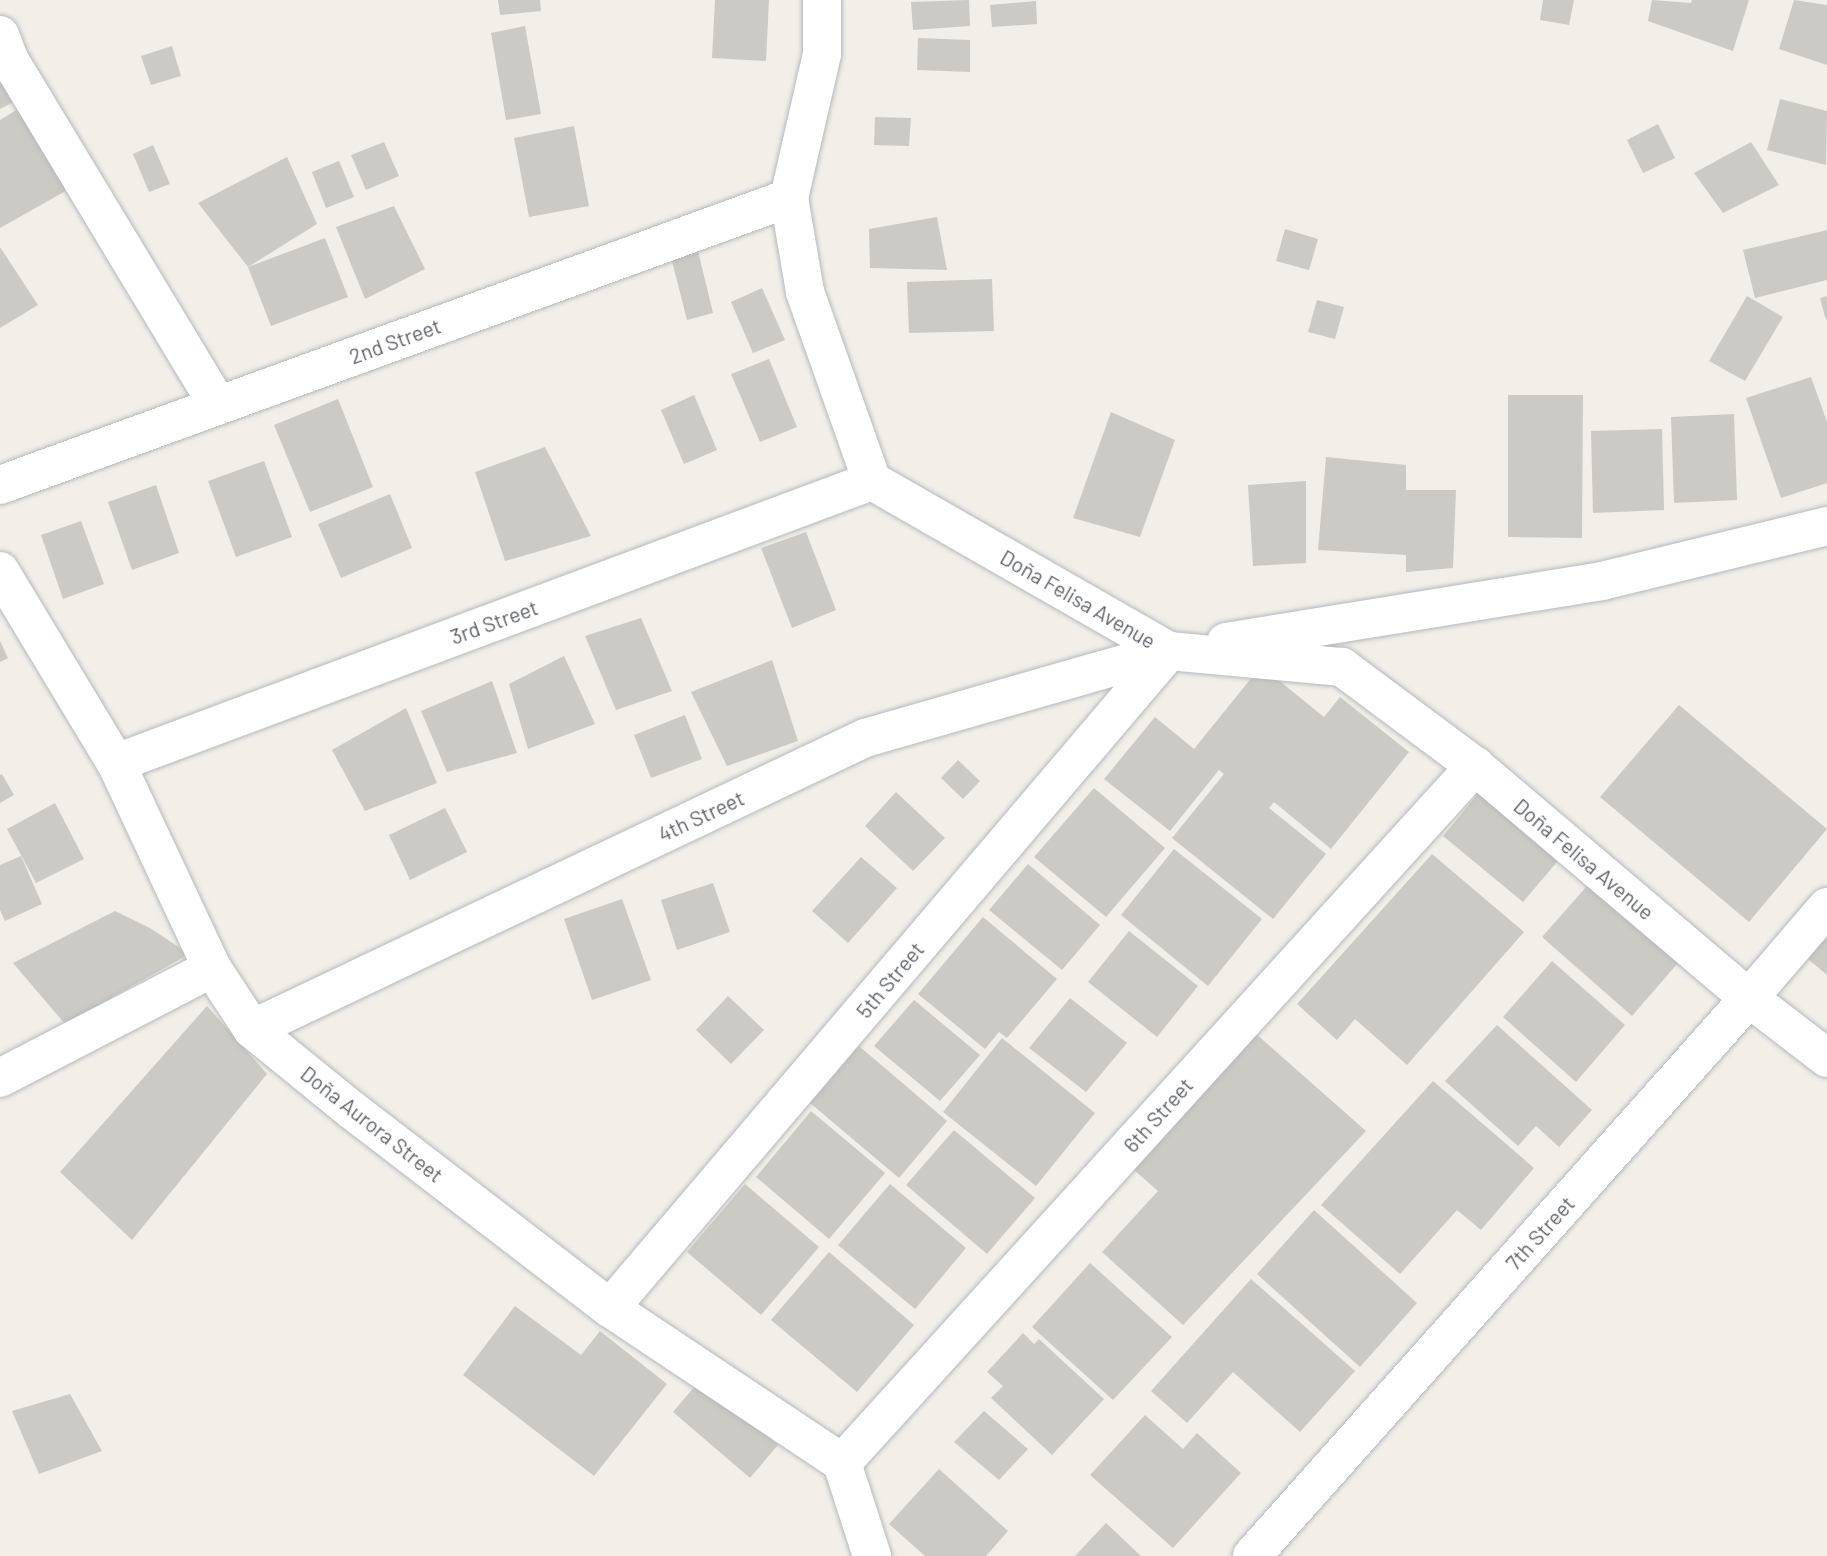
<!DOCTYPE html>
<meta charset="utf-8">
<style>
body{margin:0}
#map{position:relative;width:1827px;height:1556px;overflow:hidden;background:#f1efe8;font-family:Barlow,sans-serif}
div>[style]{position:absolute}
.building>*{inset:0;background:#cccac5}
.roads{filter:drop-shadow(0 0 2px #b5b8bc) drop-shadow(0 0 2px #b5b8bc)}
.street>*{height:38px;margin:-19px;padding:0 19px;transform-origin:19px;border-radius:19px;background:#fff}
.secondary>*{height:38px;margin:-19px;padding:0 19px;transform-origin:19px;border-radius:19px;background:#fff}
span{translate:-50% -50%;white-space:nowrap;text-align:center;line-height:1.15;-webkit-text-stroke:6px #fff;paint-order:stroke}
.street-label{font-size:21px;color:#5f6368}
</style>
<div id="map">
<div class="building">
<div style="clip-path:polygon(498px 0,540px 0,541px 11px,500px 15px)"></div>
<div style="clip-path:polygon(715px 0,769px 0,766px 61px,712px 58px)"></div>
<div style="clip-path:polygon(969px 0,970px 26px,913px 30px,911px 2px)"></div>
<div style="clip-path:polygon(1543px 0,1574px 0,1569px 25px,1540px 20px)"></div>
<div style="clip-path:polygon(1652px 0,1691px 3px,1692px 0,1749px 0,1733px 51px,1648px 21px)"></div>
<div style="clip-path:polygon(1794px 0,1827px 5px,1827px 65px,1779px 49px)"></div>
<div style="clip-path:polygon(1036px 1px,1037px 24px,992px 27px,990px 5px)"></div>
<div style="clip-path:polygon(525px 26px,541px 114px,506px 120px,491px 33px)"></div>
<div style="clip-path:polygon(918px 38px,970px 40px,970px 72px,917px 70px)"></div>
<div style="clip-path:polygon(172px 46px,181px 76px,151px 85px,141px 56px)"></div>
<div style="clip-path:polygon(0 55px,22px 98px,0 109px)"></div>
<div style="clip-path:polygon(1780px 99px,1827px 111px,1826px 165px,1767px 150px)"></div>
<div style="clip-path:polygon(23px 106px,71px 188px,0 228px,0 120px)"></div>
<div style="clip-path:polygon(875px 117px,911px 118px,909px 146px,874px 145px)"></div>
<div style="clip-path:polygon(1658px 124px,1675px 158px,1643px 173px,1627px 140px)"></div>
<div style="clip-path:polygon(574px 126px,589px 206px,529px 217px,514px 138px)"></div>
<div style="clip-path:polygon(384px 142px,399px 176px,366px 190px,351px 155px)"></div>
<div style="clip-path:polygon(1751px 142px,1779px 185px,1723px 213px,1694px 173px)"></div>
<div style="clip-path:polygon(153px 145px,170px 184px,149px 192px,133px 154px)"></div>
<div style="clip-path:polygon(287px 157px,317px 224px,248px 267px,198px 203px)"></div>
<div style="clip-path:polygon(339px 161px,354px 197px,326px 208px,312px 172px)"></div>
<div style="clip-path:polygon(394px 206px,425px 269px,365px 299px,336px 227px)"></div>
<div style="clip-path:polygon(937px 217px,947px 270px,870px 268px,869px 229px)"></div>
<div style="clip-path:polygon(1285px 229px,1318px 239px,1309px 270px,1276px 261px)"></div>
<div style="clip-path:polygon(1827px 230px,1827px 280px,1755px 298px,1743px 250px)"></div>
<div style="clip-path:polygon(325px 238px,348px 297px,271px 326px,248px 267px)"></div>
<div style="clip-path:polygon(0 247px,38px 305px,0 328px)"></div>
<div style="clip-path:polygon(697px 247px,713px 313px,687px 320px,670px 253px)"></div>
<div style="clip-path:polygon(992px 279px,994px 331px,909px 333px,907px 282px)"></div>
<div style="clip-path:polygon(762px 288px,785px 340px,753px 353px,731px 302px)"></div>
<div style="clip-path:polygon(1747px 296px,1783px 317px,1745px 381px,1709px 361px)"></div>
<div style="clip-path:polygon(1827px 296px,1827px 319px,1826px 320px,1820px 298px)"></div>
<div style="clip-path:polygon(1317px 300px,1344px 307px,1335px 339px,1308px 332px)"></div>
<div style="clip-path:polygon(769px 359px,797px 427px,760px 442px,731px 374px)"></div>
<div style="clip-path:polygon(1811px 377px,1827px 422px,1827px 483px,1781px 498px,1746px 398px)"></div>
<div style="clip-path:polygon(694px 395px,717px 450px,684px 464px,661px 410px)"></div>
<div style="clip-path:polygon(1508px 395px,1583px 395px,1582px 538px,1508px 537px)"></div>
<div style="clip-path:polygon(338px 399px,373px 487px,310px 512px,274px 425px)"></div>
<div style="clip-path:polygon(1111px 412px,1175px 440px,1140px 537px,1073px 518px)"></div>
<div style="clip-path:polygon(1734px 414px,1737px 500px,1674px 503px,1671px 417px)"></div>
<div style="clip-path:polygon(1662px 429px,1664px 510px,1593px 513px,1591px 431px)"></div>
<div style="clip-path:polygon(545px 447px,591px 536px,505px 561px,475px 472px)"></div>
<div style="clip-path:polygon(1326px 457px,1406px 465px,1406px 490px,1456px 490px,1453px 568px,1406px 572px,1406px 555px,1318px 550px)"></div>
<div style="clip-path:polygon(264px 461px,292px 537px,236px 557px,208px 481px)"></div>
<div style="clip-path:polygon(1306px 481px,1306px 563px,1253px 566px,1248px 485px)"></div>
<div style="clip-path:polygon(156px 485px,179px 553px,132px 570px,108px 502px)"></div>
<div style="clip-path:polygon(390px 494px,412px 548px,341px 578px,318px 524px)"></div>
<div style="clip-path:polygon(81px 521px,104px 584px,63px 599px,41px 535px)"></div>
<div style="clip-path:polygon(806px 532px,836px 610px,792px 628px,761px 548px)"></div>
<div style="clip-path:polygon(641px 618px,672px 691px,616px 710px,585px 636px)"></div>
<div style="clip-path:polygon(0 641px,8px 658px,0 662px)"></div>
<div style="clip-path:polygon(564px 656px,595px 724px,528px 749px,509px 684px)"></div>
<div style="clip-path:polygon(772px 660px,798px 741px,727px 766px,691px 692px)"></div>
<div style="clip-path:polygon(1261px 666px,1324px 717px,1340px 697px,1409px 752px,1331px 849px,1274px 802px,1269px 808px,1326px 854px,1273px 919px,1172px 838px,1224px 774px,1219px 770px,1170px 831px,1104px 779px,1155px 717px,1194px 749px)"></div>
<div style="clip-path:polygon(492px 681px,517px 753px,447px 772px,421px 711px)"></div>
<div style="clip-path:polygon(1679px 705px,1827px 829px,1749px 922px,1600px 797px)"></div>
<div style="clip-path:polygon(406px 708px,437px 783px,365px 811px,332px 750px)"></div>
<div style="clip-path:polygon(685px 715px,702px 759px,651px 778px,634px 735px)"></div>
<div style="clip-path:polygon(958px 760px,980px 781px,963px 799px,941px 778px)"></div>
<div style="clip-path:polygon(2px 774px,14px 795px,0 803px,0 775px)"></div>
<div style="clip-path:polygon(1094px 788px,1165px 848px,1106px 917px,1034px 857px)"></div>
<div style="clip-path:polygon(1482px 789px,1563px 855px,1523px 902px,1443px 836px)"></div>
<div style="clip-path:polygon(896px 792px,945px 838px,913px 871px,865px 826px)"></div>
<div style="clip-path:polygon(55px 803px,84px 859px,36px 883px,7px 829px)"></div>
<div style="clip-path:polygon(445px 808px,467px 852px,410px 880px,389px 835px)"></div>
<div style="clip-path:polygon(1174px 849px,1262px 919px,1208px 986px,1121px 915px)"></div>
<div style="clip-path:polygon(1432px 854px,1524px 932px,1407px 1065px,1355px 1019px,1337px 1040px,1297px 1004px)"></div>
<div style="clip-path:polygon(21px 856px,42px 904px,5px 921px,0 910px,0 865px)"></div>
<div style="clip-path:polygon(861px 857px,897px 888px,848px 943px,812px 911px)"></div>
<div style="clip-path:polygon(1028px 864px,1100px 925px,1062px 970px,989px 910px)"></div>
<div style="clip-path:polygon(1594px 878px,1684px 956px,1632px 1016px,1542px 937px)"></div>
<div style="clip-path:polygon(713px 883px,730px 932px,677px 950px,661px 900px)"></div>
<div style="clip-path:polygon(622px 899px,651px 980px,592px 1000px,564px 919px)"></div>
<div style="clip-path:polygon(115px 911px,150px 928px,189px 954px,65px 1024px,13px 963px)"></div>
<div style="clip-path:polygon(983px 917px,1057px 979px,1007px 1038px,999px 1032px,985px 1049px,918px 994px)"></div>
<div style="clip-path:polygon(1129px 931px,1198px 986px,1157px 1037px,1088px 982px)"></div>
<div style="clip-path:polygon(1827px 937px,1827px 975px,1808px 959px)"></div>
<div style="clip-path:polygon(1552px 961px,1625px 1025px,1576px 1082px,1503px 1017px)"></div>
<div style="clip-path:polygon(728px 996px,764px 1030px,731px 1064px,696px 1030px)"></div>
<div style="clip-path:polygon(1070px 998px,1127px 1043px,1086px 1092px,1029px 1048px)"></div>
<div style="clip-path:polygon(914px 1000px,980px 1055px,940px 1101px,874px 1046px)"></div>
<div style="clip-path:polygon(207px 1006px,267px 1074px,132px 1240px,60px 1172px)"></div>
<div style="clip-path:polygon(1497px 1025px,1592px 1110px,1559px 1147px,1536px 1126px,1518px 1146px,1445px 1081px)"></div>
<div style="clip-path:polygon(1256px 1034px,1366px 1131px,1183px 1325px,1102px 1252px,1158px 1191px,1134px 1170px)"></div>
<div style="clip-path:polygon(1002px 1038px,1095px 1113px,1036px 1186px,943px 1112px)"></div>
<div style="clip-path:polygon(859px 1046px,947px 1121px,899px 1178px,810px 1103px)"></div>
<div style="clip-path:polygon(1433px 1081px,1534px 1168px,1481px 1230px,1457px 1210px,1400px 1274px,1321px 1205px)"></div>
<div style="clip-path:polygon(811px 1111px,885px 1173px,829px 1239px,756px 1177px)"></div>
<div style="clip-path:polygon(954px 1130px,1035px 1198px,987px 1254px,906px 1185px)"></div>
<div style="clip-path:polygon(745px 1184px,819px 1247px,761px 1315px,687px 1252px)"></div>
<div style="clip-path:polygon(890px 1184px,966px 1248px,915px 1309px,838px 1245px)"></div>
<div style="clip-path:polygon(1314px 1210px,1417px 1303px,1360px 1367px,1257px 1274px)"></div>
<div style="clip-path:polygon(829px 1252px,914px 1325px,857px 1392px,771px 1320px)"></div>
<div style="clip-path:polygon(1090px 1263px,1172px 1337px,1113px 1400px,1032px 1327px)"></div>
<div style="clip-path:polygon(1251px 1279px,1355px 1371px,1300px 1432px,1233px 1372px,1187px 1423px,1151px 1391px)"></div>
<div style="clip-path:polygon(515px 1306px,581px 1355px,600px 1331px,667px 1384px,594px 1476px,463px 1375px)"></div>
<div style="clip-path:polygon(1023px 1333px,1034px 1344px,1039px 1339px,1104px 1399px,1052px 1455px,991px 1398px,1003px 1386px,987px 1372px)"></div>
<div style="clip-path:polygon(700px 1380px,778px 1445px,750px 1478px,673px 1412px)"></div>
<div style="clip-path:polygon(70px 1394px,102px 1451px,39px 1474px,12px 1411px)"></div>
<div style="clip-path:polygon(984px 1411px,1028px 1449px,999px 1480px,954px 1442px)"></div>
<div style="clip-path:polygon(1145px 1415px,1183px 1449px,1197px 1433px,1241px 1473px,1173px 1548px,1090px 1475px)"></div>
<div style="clip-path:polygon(939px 1469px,1008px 1531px,986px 1556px,925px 1556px,889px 1524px)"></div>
<div style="clip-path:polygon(1106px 1523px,1141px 1556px,1075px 1556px)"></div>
</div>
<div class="roads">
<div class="street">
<div style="left:0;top:35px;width:26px;rotate:69deg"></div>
<div style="left:9px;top:59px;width:404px;rotate:58.9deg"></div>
<div style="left:0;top:485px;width:840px;rotate:-19.99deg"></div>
<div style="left:0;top:571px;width:224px;rotate:58.9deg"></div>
<div style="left:116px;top:763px;width:226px;rotate:64.9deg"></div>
<div style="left:212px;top:968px;width:73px;rotate:56.7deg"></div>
<div style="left:252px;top:1029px;width:130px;rotate:39.1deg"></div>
<div style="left:353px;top:1111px;width:324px;rotate:37.5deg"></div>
<div style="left:610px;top:1308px;width:279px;rotate:33.7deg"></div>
<div style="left:842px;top:1463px;width:98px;rotate:72.1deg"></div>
<div style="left:116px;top:763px;width:807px;rotate:-20.46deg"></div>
<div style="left:252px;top:1029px;width:679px;rotate:-25.39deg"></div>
<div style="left:865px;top:738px;width:316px;rotate:-16deg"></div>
<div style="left:0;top:1078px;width:239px;rotate:-27.4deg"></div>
<div style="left:610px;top:1308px;width:863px;rotate:-49.61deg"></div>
<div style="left:842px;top:1463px;width:942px;rotate:-47.75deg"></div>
<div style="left:1252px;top:1556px;width:747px;rotate:-48.31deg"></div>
</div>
<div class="secondary">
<div style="left:822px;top:0;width:54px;rotate:90deg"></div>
<div style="left:822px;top:54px;width:148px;rotate:102.9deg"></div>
<div style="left:789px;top:198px;width:95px;rotate:80.3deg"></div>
<div style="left:805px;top:292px;width:201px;rotate:70.5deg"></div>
<div style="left:872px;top:481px;width:342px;rotate:29.8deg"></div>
<div style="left:1169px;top:651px;width:174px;rotate:5.3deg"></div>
<div style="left:1342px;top:667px;width:166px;rotate:36.7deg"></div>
<div style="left:1475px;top:766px;width:359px;rotate:40.3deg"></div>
<div style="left:1749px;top:998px;width:98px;rotate:37.6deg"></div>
<div style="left:1226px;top:642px;width:381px;rotate:-9.2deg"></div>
<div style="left:1602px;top:581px;width:232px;rotate:-13.7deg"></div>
<div style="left:1749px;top:998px;width:120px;rotate:-49.4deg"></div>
</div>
</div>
<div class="street-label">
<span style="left:395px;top:341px;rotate:-20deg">2nd Street</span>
<span style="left:1078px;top:599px;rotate:30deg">Doña Felisa Avenue</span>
<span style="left:494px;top:622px;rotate:-20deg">3rd Street</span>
<span style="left:701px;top:816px;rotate:-25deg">4th Street</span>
<span style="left:1584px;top:859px;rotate:40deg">Doña Felisa Avenue</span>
<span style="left:890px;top:980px;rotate:-50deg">5th Street</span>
<span style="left:1158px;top:1115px;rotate:-48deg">6th Street</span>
<span style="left:372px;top:1124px;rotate:38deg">Doña Aurora Street</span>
<span style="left:1540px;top:1233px;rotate:-48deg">7th Street</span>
</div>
</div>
